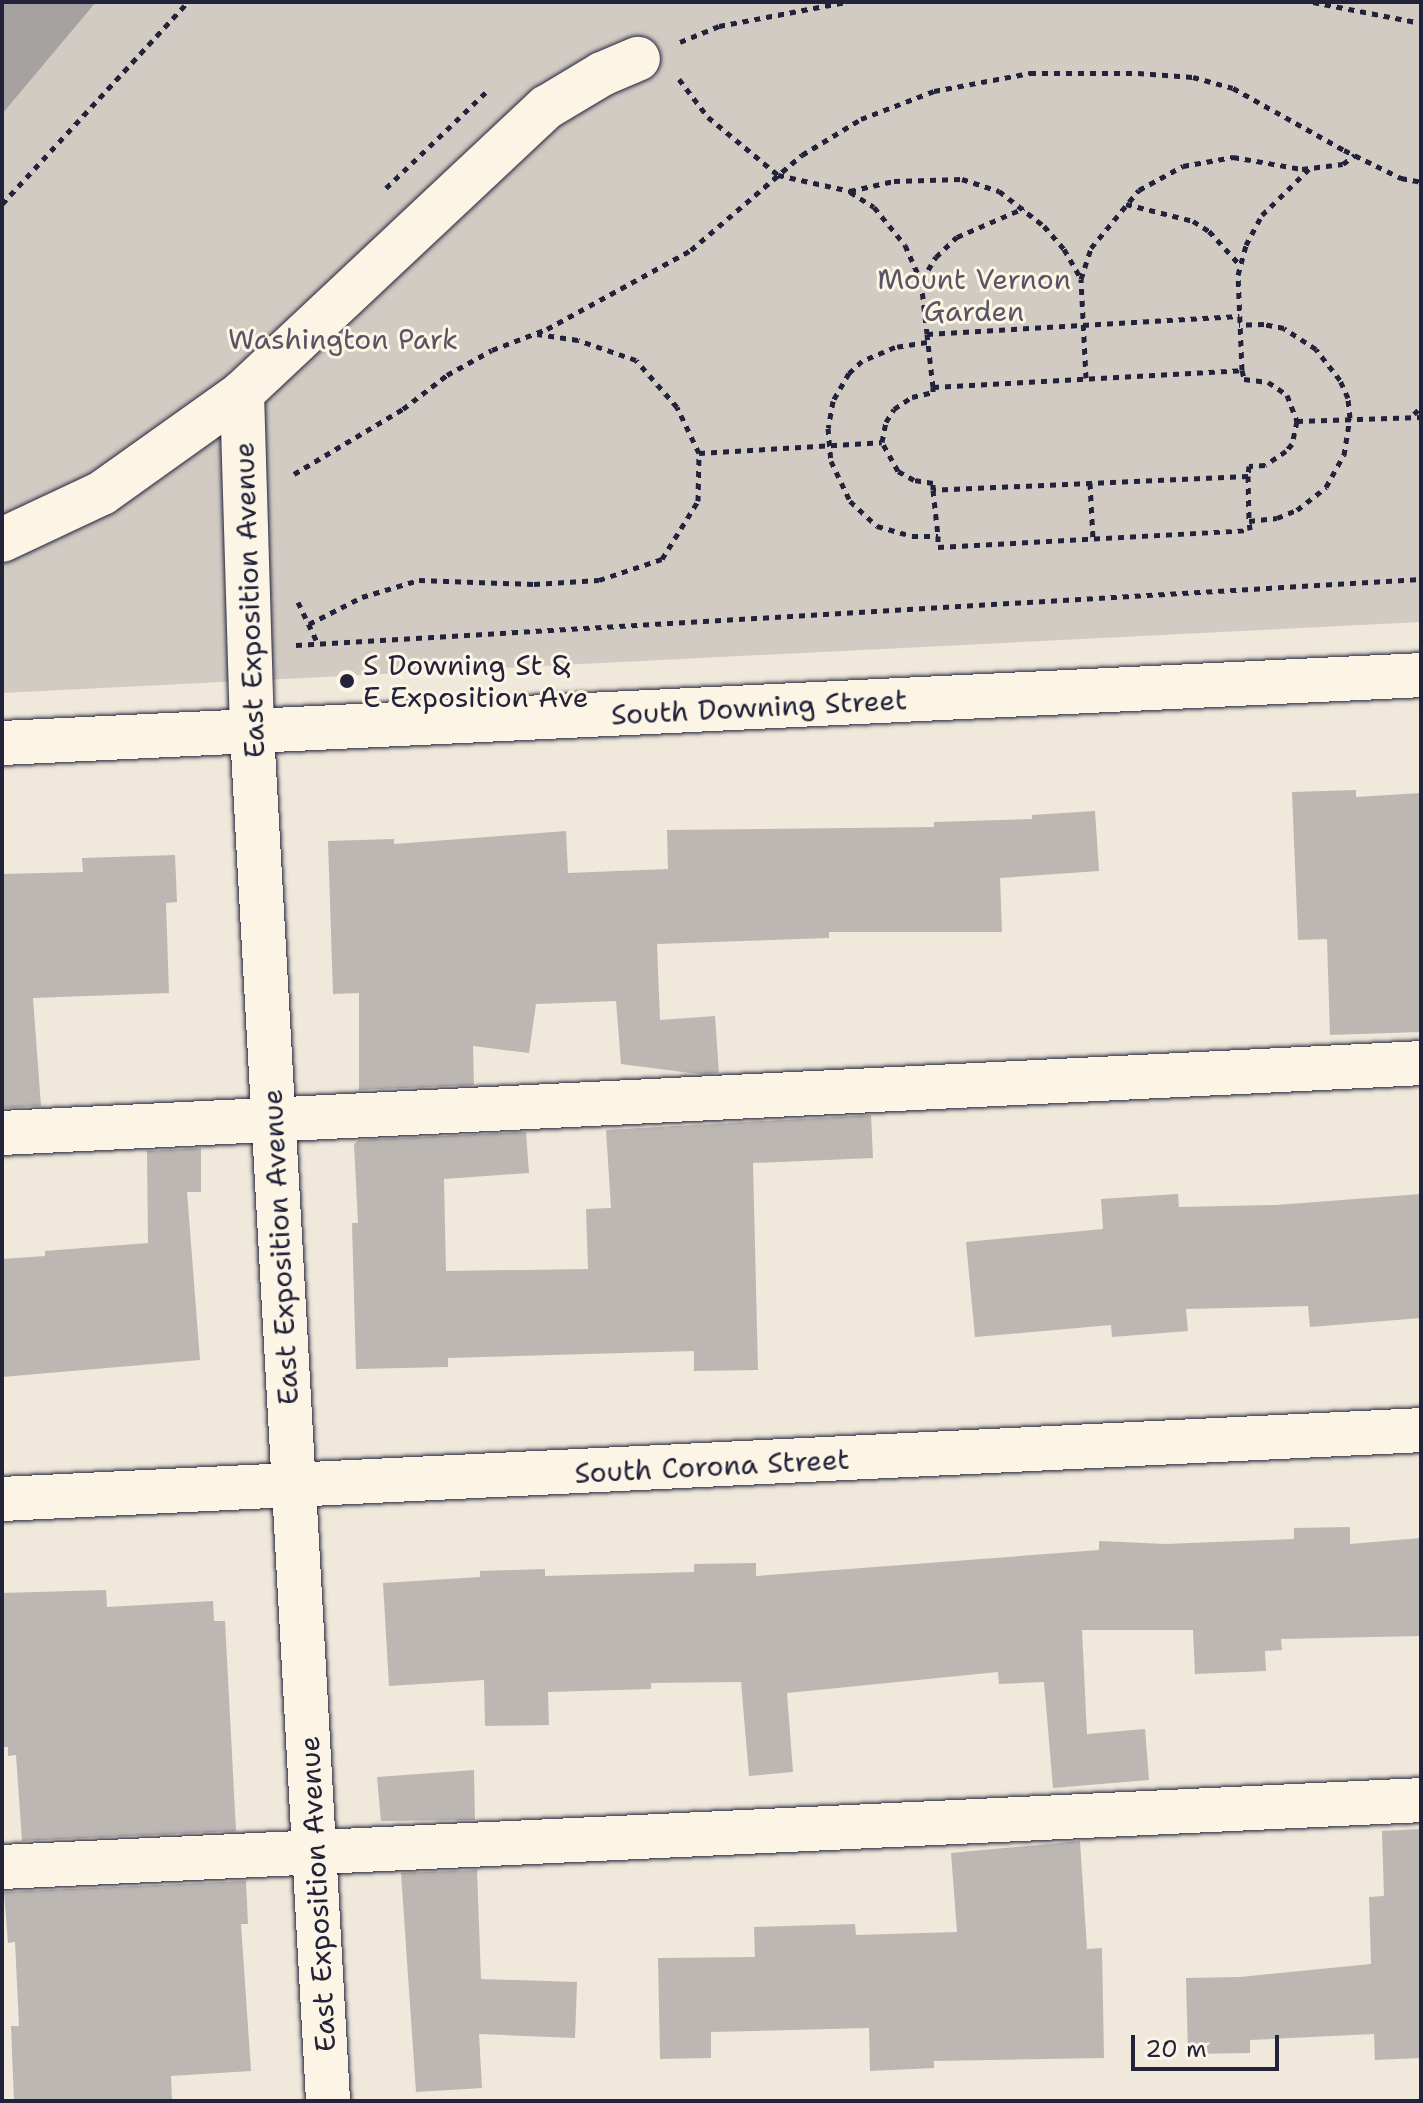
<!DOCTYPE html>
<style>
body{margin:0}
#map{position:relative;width:1423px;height:2103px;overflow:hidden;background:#efe8db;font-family:"Shantell Sans",sans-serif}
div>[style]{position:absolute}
.green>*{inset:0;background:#d1cbc3}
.water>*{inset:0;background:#a6a2a2}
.building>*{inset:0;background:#bcb7b3}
.path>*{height:5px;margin-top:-2.5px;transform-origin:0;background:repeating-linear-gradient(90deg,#22223b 0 6px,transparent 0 12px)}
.roads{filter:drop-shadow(0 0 2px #22223b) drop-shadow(0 0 2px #22223b)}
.minor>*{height:44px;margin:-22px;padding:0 22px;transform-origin:22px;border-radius:22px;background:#fcf5e5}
.major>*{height:44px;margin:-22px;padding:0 22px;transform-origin:22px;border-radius:22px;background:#fcf5e5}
.dots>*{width:22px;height:22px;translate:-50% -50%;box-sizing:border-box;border:4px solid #fcf5e5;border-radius:50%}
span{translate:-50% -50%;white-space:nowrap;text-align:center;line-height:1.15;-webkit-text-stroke:6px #fcf5e5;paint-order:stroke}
.park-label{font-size:28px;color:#575564}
.street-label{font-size:28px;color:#22223b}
.poi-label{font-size:28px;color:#22223b}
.left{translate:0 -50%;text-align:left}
.frame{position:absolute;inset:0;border:4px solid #22223b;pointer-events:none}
.scale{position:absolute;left:1131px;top:2035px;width:148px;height:36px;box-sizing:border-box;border:4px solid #22223b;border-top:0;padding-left:10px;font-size:24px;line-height:28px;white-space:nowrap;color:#22223b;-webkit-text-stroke:6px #fcf5e5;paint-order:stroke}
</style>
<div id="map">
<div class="green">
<div style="clip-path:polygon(2px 2px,1421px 2px,1421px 622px,2px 693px)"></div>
</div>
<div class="water">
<div style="clip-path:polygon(2px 2px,96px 2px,2px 114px)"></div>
</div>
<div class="building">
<div style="clip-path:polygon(1356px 790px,1356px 797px,1421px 793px,1421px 1032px,1330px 1035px,1327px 939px,1298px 940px,1292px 792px)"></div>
<div style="clip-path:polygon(1095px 811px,1099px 871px,1000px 878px,1002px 932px,829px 932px,829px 938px,657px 944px,660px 1020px,715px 1016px,719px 1073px,698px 1074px,621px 1064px,616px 1001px,536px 1004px,529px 1053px,473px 1046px,474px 1085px,359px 1090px,359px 993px,333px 994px,328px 841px,394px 839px,394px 844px,566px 831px,568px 873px,668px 869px,667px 830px,934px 827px,934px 822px,1032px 819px,1032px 815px)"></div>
<div style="clip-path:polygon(175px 855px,177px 902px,166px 903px,169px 993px,33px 998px,41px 1106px,2px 1108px,2px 874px,83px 872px,82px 858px)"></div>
<div style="clip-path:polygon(871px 1115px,873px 1158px,753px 1163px,758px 1370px,694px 1371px,694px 1351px,448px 1358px,448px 1367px,356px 1369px,352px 1223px,358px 1223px,354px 1144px,359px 1140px,526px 1132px,529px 1173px,444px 1179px,446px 1271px,588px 1269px,586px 1209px,611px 1208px,606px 1130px)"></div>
<div style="clip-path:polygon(201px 1148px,201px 1192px,187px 1192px,200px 1360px,2px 1377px,2px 1259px,45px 1256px,45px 1251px,148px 1243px,147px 1151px)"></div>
<div style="clip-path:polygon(1178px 1194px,1179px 1207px,1276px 1205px,1421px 1194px,1421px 1318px,1310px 1327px,1308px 1306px,1186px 1309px,1188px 1331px,1112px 1337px,1111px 1325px,975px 1337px,966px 1242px,1103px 1229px,1101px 1199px)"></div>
<div style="clip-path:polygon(1350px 1527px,1350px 1544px,1421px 1538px,1421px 1636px,1281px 1639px,1282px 1650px,1265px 1651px,1266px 1671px,1195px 1674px,1193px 1630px,1082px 1630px,1087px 1734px,1145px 1729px,1149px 1780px,1053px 1788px,1044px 1682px,999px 1684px,998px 1672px,787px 1693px,793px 1772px,749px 1776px,741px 1682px,651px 1683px,651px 1689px,548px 1692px,549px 1725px,485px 1726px,484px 1680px,389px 1686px,383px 1583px,480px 1577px,480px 1571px,545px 1569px,545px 1576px,694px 1572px,694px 1564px,756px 1563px,756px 1576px,1099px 1550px,1099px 1541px,1166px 1544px,1294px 1539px,1294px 1528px)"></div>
<div style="clip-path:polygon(106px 1590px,107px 1607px,213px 1601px,214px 1621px,225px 1621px,236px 1831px,22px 1841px,16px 1755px,8px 1756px,8px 1747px,2px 1747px,2px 1593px)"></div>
<div style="clip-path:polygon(474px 1770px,475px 1820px,381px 1821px,377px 1777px)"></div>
<div style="clip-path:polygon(1421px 1829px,1421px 2058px,1375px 2060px,1374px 2034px,1250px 2040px,1250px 2053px,1188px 2054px,1186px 1978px,1240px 1977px,1371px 1964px,1369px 1897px,1384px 1896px,1382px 1831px)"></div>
<div style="clip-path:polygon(1080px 1841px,1087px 1949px,1102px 1948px,1104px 2058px,934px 2061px,934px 2068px,870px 2071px,869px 2028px,711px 2032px,711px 2058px,660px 2059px,658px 1958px,755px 1957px,754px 1927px,855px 1924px,856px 1935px,957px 1932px,951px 1853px)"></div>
<div style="clip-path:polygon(477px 1870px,481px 1979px,577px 1982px,575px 2038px,479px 2034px,482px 2088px,416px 2092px,401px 1873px)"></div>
<div style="clip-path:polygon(246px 1881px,248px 1924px,241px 1924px,251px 2071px,171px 2076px,172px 2101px,14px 2101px,11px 2026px,19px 2026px,15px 1942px,8px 1943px,4px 1892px)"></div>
</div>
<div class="path">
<div style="left:1313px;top:2px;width:110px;rotate:11deg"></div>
<div style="left:680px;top:42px;width:42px;rotate:-22.3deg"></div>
<div style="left:719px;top:26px;width:129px;rotate:-10.7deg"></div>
<div style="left:679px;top:79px;width:48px;rotate:52.7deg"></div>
<div style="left:708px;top:117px;width:91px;rotate:39.6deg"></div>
<div style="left:778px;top:175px;width:74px;rotate:12.5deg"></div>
<div style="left:850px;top:191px;width:45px;rotate:-12.8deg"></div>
<div style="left:894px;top:181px;width:68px;rotate:-1.7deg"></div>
<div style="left:962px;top:179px;width:39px;rotate:18deg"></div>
<div style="left:999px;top:191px;width:57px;rotate:37.9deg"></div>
<div style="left:1044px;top:226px;width:30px;rotate:49deg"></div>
<div style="left:1064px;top:249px;width:34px;rotate:60deg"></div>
<div style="left:386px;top:188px;width:139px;rotate:-43.8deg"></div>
<div style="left:850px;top:192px;width:28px;rotate:32deg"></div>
<div style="left:874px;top:207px;width:49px;rotate:50.8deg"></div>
<div style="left:905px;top:245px;width:39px;rotate:66deg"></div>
<div style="left:921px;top:281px;width:53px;rotate:83.5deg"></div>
<div style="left:2px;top:204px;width:275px;rotate:-47.4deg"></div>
<div style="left:1126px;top:204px;width:69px;rotate:14.2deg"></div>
<div style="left:1193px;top:221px;width:19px;rotate:32deg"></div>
<div style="left:1209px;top:231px;width:46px;rotate:47.6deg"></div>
<div style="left:922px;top:280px;width:27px;rotate:-59deg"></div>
<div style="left:936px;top:257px;width:29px;rotate:-44deg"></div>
<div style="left:957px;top:237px;width:73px;rotate:-23.4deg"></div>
<div style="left:927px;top:342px;width:32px;rotate:171deg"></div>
<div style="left:895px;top:347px;width:36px;rotate:157deg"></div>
<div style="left:862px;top:361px;width:18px;rotate:137deg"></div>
<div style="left:849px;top:373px;width:32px;rotate:120deg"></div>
<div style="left:833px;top:401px;width:27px;rotate:100deg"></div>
<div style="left:828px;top:428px;width:33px;rotate:85deg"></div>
<div style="left:831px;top:461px;width:44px;rotate:64.6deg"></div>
<div style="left:850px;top:501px;width:37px;rotate:43deg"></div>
<div style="left:877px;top:526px;width:36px;rotate:16deg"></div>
<div style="left:912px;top:536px;width:26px"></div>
<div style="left:938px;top:536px;width:11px;rotate:90deg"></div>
<div style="left:938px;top:547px;width:312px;rotate:-3.1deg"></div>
<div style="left:1250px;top:530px;width:9px;rotate:-96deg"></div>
<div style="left:1249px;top:521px;width:28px;rotate:-6deg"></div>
<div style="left:1277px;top:518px;width:22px;rotate:-22deg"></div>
<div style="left:1297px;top:510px;width:37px;rotate:-38deg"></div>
<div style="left:1326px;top:487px;width:37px;rotate:-61deg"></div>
<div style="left:1344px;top:455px;width:37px;rotate:-81deg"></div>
<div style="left:1350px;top:418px;width:20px;rotate:-96deg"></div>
<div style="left:1348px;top:398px;width:20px;rotate:-114deg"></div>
<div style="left:1340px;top:380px;width:39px;rotate:-128deg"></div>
<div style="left:1316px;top:349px;width:38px;rotate:-147deg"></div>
<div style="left:1284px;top:328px;width:20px;rotate:-169deg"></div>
<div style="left:1264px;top:324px;width:25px;rotate:178deg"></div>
<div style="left:1242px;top:370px;width:9px;rotate:77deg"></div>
<div style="left:1244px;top:379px;width:24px;rotate:7deg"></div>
<div style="left:1268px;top:382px;width:23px;rotate:34deg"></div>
<div style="left:1287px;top:395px;width:28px;rotate:69deg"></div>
<div style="left:1297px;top:421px;width:24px;rotate:102deg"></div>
<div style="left:1292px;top:444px;width:9px;rotate:131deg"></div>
<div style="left:1286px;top:451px;width:25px;rotate:146deg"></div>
<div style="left:1265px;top:465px;width:16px;rotate:176deg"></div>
<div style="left:1249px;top:466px;width:10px;rotate:96deg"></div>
<div style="left:1248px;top:476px;width:315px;rotate:177.5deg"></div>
<div style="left:933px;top:490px;width:7px;rotate:-90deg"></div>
<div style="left:933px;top:483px;width:19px;rotate:-171deg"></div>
<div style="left:914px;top:480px;width:18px;rotate:-151deg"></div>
<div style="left:898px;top:471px;width:33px;rotate:-119deg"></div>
<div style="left:882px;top:442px;width:20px;rotate:-79deg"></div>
<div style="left:886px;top:422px;width:15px;rotate:-58deg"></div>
<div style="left:894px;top:409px;width:22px;rotate:-34deg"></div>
<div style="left:912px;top:397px;width:22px;rotate:-13deg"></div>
<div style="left:933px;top:392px;width:5px;rotate:-90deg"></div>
<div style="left:933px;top:387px;width:309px;rotate:-3.1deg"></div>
<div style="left:1242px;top:370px;width:95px;rotate:-92.4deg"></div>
<div style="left:1238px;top:275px;width:31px;rotate:-75deg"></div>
<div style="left:1246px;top:245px;width:34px;rotate:-62deg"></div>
<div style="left:1262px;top:215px;width:66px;rotate:-44.4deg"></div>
<div style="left:1086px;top:378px;width:99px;rotate:-92.9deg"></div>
<div style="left:1081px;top:279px;width:33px;rotate:-72deg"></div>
<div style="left:1091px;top:248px;width:75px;rotate:-50.4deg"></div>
<div style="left:1139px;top:190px;width:50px;rotate:-28.6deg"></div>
<div style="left:1183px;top:166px;width:51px;rotate:-10.2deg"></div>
<div style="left:1233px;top:157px;width:70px;rotate:9.9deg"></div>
<div style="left:1302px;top:169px;width:41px;rotate:-7deg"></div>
<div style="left:1343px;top:164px;width:15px;rotate:-37deg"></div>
<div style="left:933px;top:387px;width:53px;rotate:-96.5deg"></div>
<div style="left:927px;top:334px;width:313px;rotate:-3.3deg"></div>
<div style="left:1414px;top:414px;width:10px;rotate:-45deg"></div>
<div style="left:1297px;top:421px;width:124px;rotate:-1.8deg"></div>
<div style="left:699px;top:453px;width:183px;rotate:-3.4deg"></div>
<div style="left:294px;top:474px;width:127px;rotate:-30.8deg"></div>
<div style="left:403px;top:409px;width:56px;rotate:-37.7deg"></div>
<div style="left:447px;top:375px;width:51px;rotate:-29.1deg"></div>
<div style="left:492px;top:350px;width:59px;rotate:-20.9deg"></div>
<div style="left:547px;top:329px;width:164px;rotate:-28.7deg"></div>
<div style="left:691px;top:250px;width:146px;rotate:-40.6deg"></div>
<div style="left:802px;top:155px;width:69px;rotate:-31.4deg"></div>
<div style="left:861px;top:119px;width:78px;rotate:-21deg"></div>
<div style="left:934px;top:91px;width:98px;rotate:-10.6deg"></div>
<div style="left:1030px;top:73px;width:108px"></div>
<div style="left:1138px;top:73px;width:55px;rotate:4.2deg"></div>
<div style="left:1193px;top:77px;width:41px;rotate:15.4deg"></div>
<div style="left:1233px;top:88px;width:127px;rotate:29.2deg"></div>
<div style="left:1344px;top:150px;width:64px;rotate:26.2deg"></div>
<div style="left:1401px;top:178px;width:20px;rotate:11deg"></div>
<div style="left:1248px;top:476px;width:45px;rotate:88.7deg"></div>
<div style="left:1090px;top:483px;width:56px;rotate:86.9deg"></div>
<div style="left:933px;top:490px;width:46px;rotate:83.8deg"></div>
<div style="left:298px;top:602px;width:47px;rotate:64.5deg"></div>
<div style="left:309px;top:624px;width:59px;rotate:-27deg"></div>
<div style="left:362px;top:597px;width:59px;rotate:-16.6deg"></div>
<div style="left:419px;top:580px;width:115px;rotate:2deg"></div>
<div style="left:534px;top:584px;width:65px;rotate:-3.5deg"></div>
<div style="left:599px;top:580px;width:66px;rotate:-18.4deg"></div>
<div style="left:662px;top:559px;width:68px;rotate:-58.2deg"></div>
<div style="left:698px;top:501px;width:48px;rotate:-88.8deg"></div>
<div style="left:699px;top:453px;width:51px;rotate:-115.6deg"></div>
<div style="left:677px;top:407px;width:62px;rotate:-131.1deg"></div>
<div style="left:636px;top:360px;width:61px;rotate:-161deg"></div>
<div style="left:578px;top:340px;width:41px;rotate:-171.7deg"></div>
<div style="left:296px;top:645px;width:1127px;rotate:-3.36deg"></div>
</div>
<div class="roads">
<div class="minor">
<div style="left:242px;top:393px;width:339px;rotate:88.3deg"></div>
<div style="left:252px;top:732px;width:1371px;rotate:86.82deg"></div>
<div style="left:2px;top:540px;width:110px;rotate:-25.2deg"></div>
<div style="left:102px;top:493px;width:172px;rotate:-35.5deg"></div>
<div style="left:242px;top:393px;width:418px;rotate:-43.2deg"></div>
<div style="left:547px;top:107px;width:64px;rotate:-31deg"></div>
<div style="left:602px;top:74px;width:39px;rotate:-23deg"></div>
<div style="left:2px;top:1133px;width:1421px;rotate:-2.82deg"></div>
<div style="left:2px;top:1499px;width:1421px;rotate:-2.78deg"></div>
<div style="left:2px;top:1867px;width:1421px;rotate:-2.7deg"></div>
</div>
<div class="major">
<div style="left:2px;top:743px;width:1421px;rotate:-2.74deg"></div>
</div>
</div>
<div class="dots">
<div style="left:347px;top:681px;background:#22223b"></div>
</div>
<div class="park-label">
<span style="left:974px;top:295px">Mount Vernon<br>Garden</span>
<span style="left:343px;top:339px">Washington Park</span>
</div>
<div class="street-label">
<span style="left:249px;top:600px;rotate:-92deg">East Exposition Avenue</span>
<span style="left:759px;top:707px;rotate:-3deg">South Downing Street</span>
<span style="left:280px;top:1247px;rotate:-93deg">East Exposition Avenue</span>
<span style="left:712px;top:1466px;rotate:-3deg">South Corona Street</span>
<span style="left:317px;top:1894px;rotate:-93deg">East Exposition Avenue</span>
</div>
<div class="poi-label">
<span class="left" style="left:363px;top:681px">S Downing St &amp;<br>E Exposition Ave</span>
</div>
<div class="frame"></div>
<div class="scale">20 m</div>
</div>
